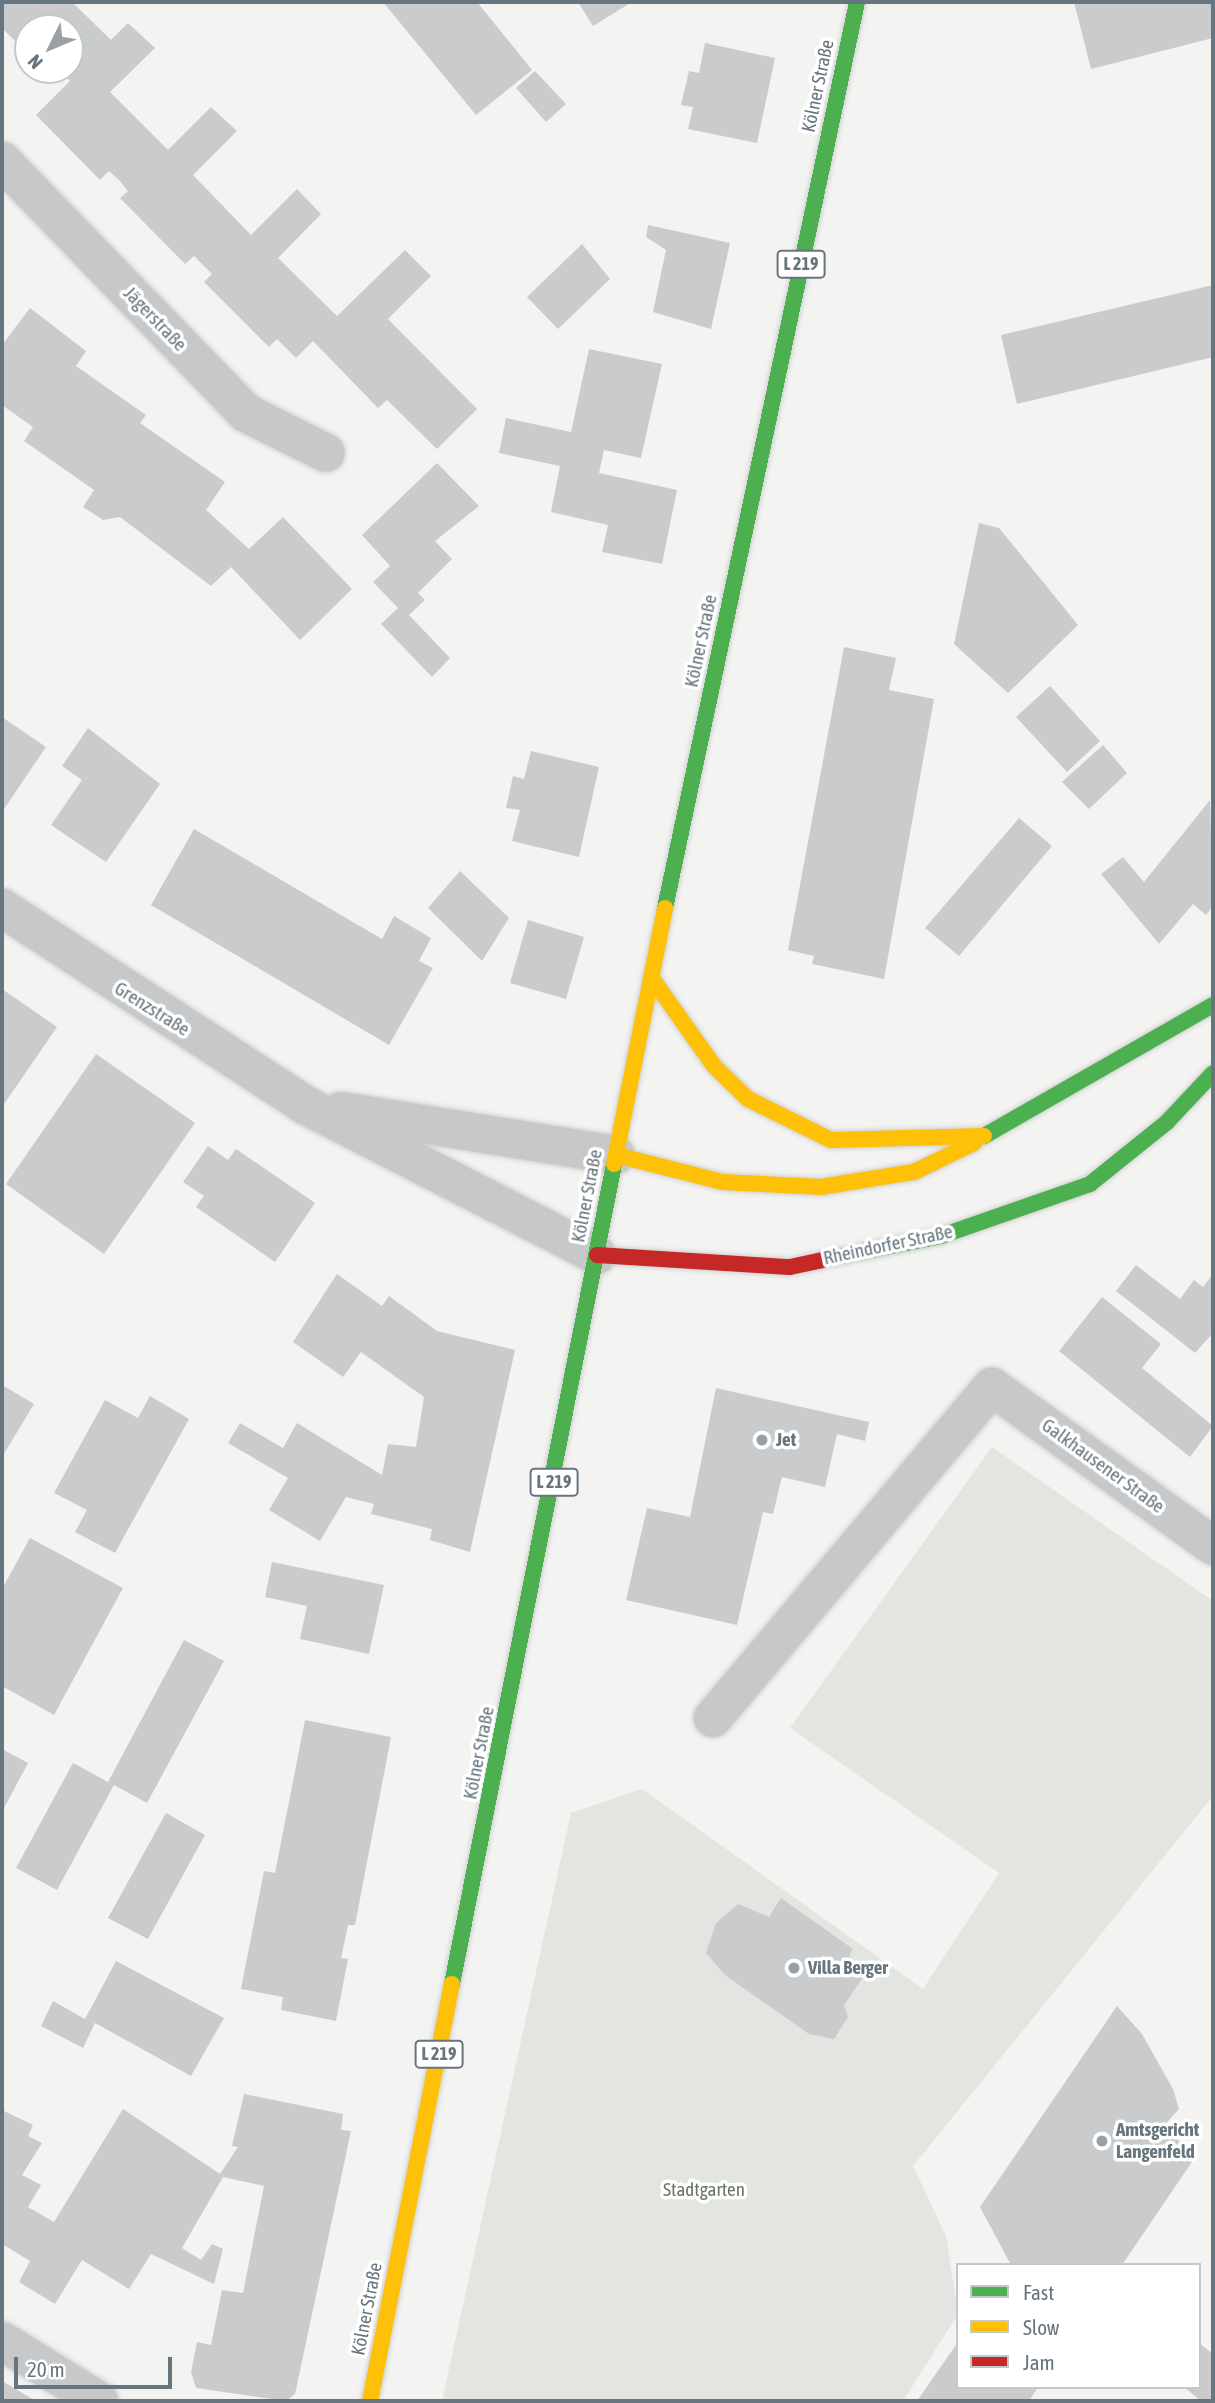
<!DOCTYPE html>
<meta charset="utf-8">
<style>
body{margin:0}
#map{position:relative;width:1215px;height:2403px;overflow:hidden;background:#f3f3f2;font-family:"Asap Condensed",sans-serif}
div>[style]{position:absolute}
.green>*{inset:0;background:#e3e5e0}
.building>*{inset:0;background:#cacbcc}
.roads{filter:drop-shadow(0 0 2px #d0d0d0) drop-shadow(0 0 2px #d0d0d0)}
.street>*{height:38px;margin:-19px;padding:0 19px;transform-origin:19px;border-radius:19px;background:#c7c8c9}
.fast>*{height:16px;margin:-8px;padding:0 8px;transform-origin:8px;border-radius:8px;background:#4caf50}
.slow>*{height:16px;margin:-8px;padding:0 8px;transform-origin:8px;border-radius:8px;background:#ffc107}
.jam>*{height:16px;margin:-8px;padding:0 8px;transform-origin:8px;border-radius:8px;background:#c62828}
.dots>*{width:19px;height:19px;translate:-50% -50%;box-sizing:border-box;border:4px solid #fff;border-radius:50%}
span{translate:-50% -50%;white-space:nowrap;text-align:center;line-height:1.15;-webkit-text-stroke:7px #fff;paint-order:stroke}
.shield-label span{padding:2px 5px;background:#fff;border:2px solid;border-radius:5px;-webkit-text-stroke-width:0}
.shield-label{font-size:18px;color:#66757e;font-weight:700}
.street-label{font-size:19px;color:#66757e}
.poi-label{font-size:19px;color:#66757e;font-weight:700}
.left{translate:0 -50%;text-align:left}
.park-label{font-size:19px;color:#697664}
.frame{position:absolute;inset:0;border:4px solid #66757e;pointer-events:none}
.legend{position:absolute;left:956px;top:2263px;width:245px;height:126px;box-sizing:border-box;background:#fff;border:2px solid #c2c8cb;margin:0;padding:9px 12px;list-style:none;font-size:21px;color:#66757e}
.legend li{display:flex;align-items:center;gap:14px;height:35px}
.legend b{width:35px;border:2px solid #c2c8cb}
.north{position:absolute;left:14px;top:14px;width:70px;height:70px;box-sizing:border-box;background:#fff;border:2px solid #c2c8cb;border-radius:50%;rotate:227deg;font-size:19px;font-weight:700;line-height:28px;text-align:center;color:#66757e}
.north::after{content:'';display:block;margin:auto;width:24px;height:32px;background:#97a1a7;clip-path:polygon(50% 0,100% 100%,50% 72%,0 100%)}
.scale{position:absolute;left:14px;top:2357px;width:158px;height:32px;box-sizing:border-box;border:4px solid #66757e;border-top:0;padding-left:9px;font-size:21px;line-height:24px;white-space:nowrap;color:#66757e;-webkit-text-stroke:5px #fff;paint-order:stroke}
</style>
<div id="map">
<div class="green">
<div style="clip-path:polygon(992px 1447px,1213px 1601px,1213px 1796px,913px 2166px,946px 2236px,958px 2314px,903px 2401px,442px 2401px,571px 1813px,642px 1789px,923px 1989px,999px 1873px,790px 1728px)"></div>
</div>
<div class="building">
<div style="clip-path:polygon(2px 2px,72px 2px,111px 40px,128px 23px,155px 48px,110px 92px,168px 150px,211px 107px,237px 131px,193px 175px,251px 235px,297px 189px,321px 214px,278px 258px,337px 316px,405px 250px,431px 276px,388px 319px,477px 409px,437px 449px,387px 400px,378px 408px,313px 341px,296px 358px,277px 339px,269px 347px,204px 282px,212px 274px,194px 256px,185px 264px,120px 198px,128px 191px,119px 180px,109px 171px,100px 180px,36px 115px,70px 81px,59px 70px,70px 70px,70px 28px,28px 28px,28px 54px,2px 28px)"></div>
<div style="clip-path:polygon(383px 2px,477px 2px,532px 70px,476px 115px)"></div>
<div style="clip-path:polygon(578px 2px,632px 2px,593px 26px)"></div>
<div style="clip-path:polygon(1074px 2px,1213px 2px,1213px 38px,1091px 69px)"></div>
<div style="clip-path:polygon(705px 43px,775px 58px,757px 143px,688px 129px,693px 107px,681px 105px,689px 71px,699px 73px)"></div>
<div style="clip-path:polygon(535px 71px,566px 104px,546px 122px,516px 88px)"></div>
<div style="clip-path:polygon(648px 225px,730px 243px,711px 329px,653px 312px,666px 250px,646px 237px)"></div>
<div style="clip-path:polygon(582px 244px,610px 279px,558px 329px,527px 297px)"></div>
<div style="clip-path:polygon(1213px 285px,1213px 357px,1017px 404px,1001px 335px)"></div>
<div style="clip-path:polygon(30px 308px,86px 351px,76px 366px,146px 415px,140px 423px,225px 482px,206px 510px,249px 549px,283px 517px,352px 589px,300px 640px,231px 567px,211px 586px,120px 517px,103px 520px,83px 507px,94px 490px,24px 441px,33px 427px,2px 405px,2px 345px)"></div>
<div style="clip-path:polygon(589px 349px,662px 364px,641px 458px,604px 450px,599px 473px,677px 490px,662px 564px,602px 552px,608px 525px,551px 512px,560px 466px,499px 453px,506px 418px,571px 432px)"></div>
<div style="clip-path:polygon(437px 463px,479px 506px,435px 541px,452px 559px,418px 593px,425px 600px,409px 615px,450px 658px,432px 677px,381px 624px,398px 608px,373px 582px,390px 566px,362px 535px)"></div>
<div style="clip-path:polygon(979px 523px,999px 528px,1078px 625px,1008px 693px,954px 644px)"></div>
<div style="clip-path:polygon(844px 647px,896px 658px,889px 690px,934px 699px,884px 979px,812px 964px,814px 956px,788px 950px)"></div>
<div style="clip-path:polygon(1050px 686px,1100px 741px,1067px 772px,1016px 717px)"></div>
<div style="clip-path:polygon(2px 717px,46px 747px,2px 812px)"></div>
<div style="clip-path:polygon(88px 728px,160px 784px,106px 862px,51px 825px,82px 780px,62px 766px)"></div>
<div style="clip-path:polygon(1103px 745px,1127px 773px,1089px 809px,1062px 782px)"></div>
<div style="clip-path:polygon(531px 751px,599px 767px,579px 857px,512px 841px,520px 810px,506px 808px,513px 776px,524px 779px)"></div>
<div style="clip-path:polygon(1210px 800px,1213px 906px,1206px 915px,1193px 904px,1159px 944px,1101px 874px,1123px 857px,1144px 882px)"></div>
<div style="clip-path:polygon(1019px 818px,1052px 846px,959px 956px,925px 928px)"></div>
<div style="clip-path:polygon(194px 829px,382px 939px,394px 916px,431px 938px,419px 961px,433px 968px,389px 1045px,151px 905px)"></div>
<div style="clip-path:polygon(460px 871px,509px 918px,482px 961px,428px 908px)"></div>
<div style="clip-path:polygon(528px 920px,584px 937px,566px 999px,510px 983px)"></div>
<div style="clip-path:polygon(2px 989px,57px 1027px,2px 1107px)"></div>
<div style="clip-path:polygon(96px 1054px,195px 1123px,104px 1254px,6px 1184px)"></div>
<div style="clip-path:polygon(208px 1146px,228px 1160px,236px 1149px,315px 1203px,275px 1262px,196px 1207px,204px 1196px,183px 1182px)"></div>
<div style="clip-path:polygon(1136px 1265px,1180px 1299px,1194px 1280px,1203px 1287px,1213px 1274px,1213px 1333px,1195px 1353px,1116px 1291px)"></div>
<div style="clip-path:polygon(337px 1274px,382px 1306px,389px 1296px,437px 1331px,515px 1350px,470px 1552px,430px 1540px,432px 1529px,371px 1514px,374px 1504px,346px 1497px,320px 1541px,269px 1510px,288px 1478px,228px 1443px,240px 1423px,283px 1448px,297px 1423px,382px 1475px,388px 1444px,416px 1447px,424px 1397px,361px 1352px,343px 1377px,293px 1342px)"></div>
<div style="clip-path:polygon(1102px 1297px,1161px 1344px,1142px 1368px,1213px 1426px,1190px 1457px,1059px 1351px)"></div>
<div style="clip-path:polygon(2px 1385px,34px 1404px,2px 1457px)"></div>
<div style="clip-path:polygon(716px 1388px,869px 1422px,865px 1441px,837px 1434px,825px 1487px,782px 1477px,773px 1514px,763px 1512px,737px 1625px,626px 1600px,647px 1508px,690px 1517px)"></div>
<div style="clip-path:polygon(150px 1396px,189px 1419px,115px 1553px,75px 1532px,87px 1510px,54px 1493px,105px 1400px,138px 1418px)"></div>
<div style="clip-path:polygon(30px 1538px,123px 1588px,54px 1715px,2px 1686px,2px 1589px)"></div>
<div style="clip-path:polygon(272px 1562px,384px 1585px,369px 1654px,300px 1639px,307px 1606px,265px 1597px)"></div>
<div style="clip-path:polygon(184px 1640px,224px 1661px,147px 1803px,114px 1785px,57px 1890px,16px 1868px,73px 1763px,108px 1782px)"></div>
<div style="clip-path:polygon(305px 1720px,391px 1737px,355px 1925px,348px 1925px,341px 1958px,348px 1959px,336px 2021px,281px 2010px,283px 1997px,241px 1989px,264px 1871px,275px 1873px)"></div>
<div style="clip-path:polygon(2px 1749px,28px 1763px,2px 1812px)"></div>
<div style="clip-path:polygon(166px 1813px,205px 1835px,148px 1939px,108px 1918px)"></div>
<div style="clip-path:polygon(781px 1898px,853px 1949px,849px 1956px,868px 1970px,844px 2005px,848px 2017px,834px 2039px,809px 2034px,725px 1975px,706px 1953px,716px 1923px,738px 1904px,769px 1917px)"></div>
<div style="clip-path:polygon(116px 1961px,224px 2018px,191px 2076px,95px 2023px,83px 2048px,41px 2026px,53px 2001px,85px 2019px)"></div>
<div style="clip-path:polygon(1117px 2006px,1142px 2034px,1173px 2089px,1179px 2109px,1161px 2129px,1198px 2153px,1122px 2265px,1011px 2265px,980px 2207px)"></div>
<div style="clip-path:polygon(244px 2094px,343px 2114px,341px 2130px,351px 2131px,295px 2394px,286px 2401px,196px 2388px,191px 2372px,197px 2342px,211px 2345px,222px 2290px,243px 2293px,264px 2186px,223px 2177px,182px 2248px,201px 2260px,212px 2244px,223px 2249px,214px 2284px,151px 2254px,129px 2289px,82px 2260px,55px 2304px,19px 2282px,30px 2261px,2px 2244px,2px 2110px,33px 2125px,28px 2136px,42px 2143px,22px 2175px,41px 2185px,28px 2207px,54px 2222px,123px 2109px,220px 2174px,238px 2147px,232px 2146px)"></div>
<div style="clip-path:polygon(958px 2342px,958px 2387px,1038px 2387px,1029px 2401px,917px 2401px)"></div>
<div style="clip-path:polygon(1199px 2343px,1213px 2354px,1213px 2401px,1201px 2401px,1184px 2387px,1199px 2387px)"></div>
<div style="clip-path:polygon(2px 2381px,36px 2401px,2px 2401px)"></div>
</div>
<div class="roads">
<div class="street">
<div style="left:2px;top:161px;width:351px;rotate:45.9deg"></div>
<div style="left:246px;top:413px;width:89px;rotate:26.6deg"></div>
<div style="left:2px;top:908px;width:361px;rotate:33deg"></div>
<div style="left:305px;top:1105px;width:328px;rotate:27.2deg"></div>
<div style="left:341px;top:1111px;width:278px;rotate:9.1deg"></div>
<div style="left:713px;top:1718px;width:433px;rotate:-49.9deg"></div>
<div style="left:992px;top:1387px;width:272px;rotate:35.7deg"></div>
<div style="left:2px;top:2341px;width:114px;rotate:31.7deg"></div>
</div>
<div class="fast">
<div style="left:665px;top:908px;width:926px;rotate:-78.03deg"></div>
<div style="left:984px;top:1136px;width:264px;rotate:-29.8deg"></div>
<div style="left:822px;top:1260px;width:121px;rotate:-11.4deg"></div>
<div style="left:941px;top:1236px;width:158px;rotate:-19.2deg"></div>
<div style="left:1090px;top:1184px;width:99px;rotate:-38.8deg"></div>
<div style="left:1167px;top:1122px;width:67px;rotate:-46.8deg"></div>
<div style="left:452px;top:1984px;width:836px;rotate:-78.82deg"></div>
</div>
<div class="slow">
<div style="left:651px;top:977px;width:109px;rotate:54.7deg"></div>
<div style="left:714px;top:1066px;width:47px;rotate:44.1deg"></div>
<div style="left:748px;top:1099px;width:93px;rotate:26.3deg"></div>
<div style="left:831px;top:1140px;width:153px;rotate:-1.5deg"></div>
<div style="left:616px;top:1155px;width:110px;rotate:14.2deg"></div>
<div style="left:723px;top:1182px;width:98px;rotate:2.9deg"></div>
<div style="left:821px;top:1187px;width:94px;rotate:-9.2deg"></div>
<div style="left:914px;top:1172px;width:67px;rotate:-25.8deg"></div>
<div style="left:614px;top:1164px;width:261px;rotate:-78.7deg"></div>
<div style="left:370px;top:2401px;width:425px;rotate:-78.9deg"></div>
</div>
<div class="jam">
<div style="left:597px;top:1255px;width:193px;rotate:3.6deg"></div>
<div style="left:790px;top:1267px;width:33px;rotate:-12deg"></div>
</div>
</div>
<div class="dots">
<div style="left:762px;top:1440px;background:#97a1a7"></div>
<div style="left:794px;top:1968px;background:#97a1a7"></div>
<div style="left:1102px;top:2141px;background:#97a1a7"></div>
</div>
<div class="shield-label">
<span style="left:801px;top:264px">L 219</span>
<span style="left:554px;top:1482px">L 219</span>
<span style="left:439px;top:2054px">L 219</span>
</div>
<div class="street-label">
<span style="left:818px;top:86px;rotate:-78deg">Kölner Straße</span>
<span style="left:155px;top:319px;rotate:46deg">Jägerstraße</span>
<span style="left:701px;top:641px;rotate:-78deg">Kölner Straße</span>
<span style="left:152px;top:1009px;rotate:32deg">Grenzstraße</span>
<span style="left:587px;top:1196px;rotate:-79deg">Kölner Straße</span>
<span style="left:888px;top:1245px;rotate:-12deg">Rheindorfer Straße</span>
<span style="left:1103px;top:1466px;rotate:36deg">Galkhausener Straße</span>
<span style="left:479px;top:1753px;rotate:-79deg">Kölner Straße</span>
<span style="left:367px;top:2309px;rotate:-79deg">Kölner Straße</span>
</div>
<div class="poi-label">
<span class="left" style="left:776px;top:1440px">Jet</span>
<span class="left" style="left:808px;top:1968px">Villa Berger</span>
<span class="left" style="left:1116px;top:2141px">Amtsgericht<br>Langenfeld</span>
</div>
<div class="park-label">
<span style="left:704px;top:2190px">Stadtgarten</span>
</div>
<div class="frame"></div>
<ul class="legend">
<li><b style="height:9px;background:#4caf50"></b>Fast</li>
<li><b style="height:9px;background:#ffc107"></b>Slow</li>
<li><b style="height:9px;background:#c62828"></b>Jam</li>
</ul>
<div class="north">N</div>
<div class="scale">20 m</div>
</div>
